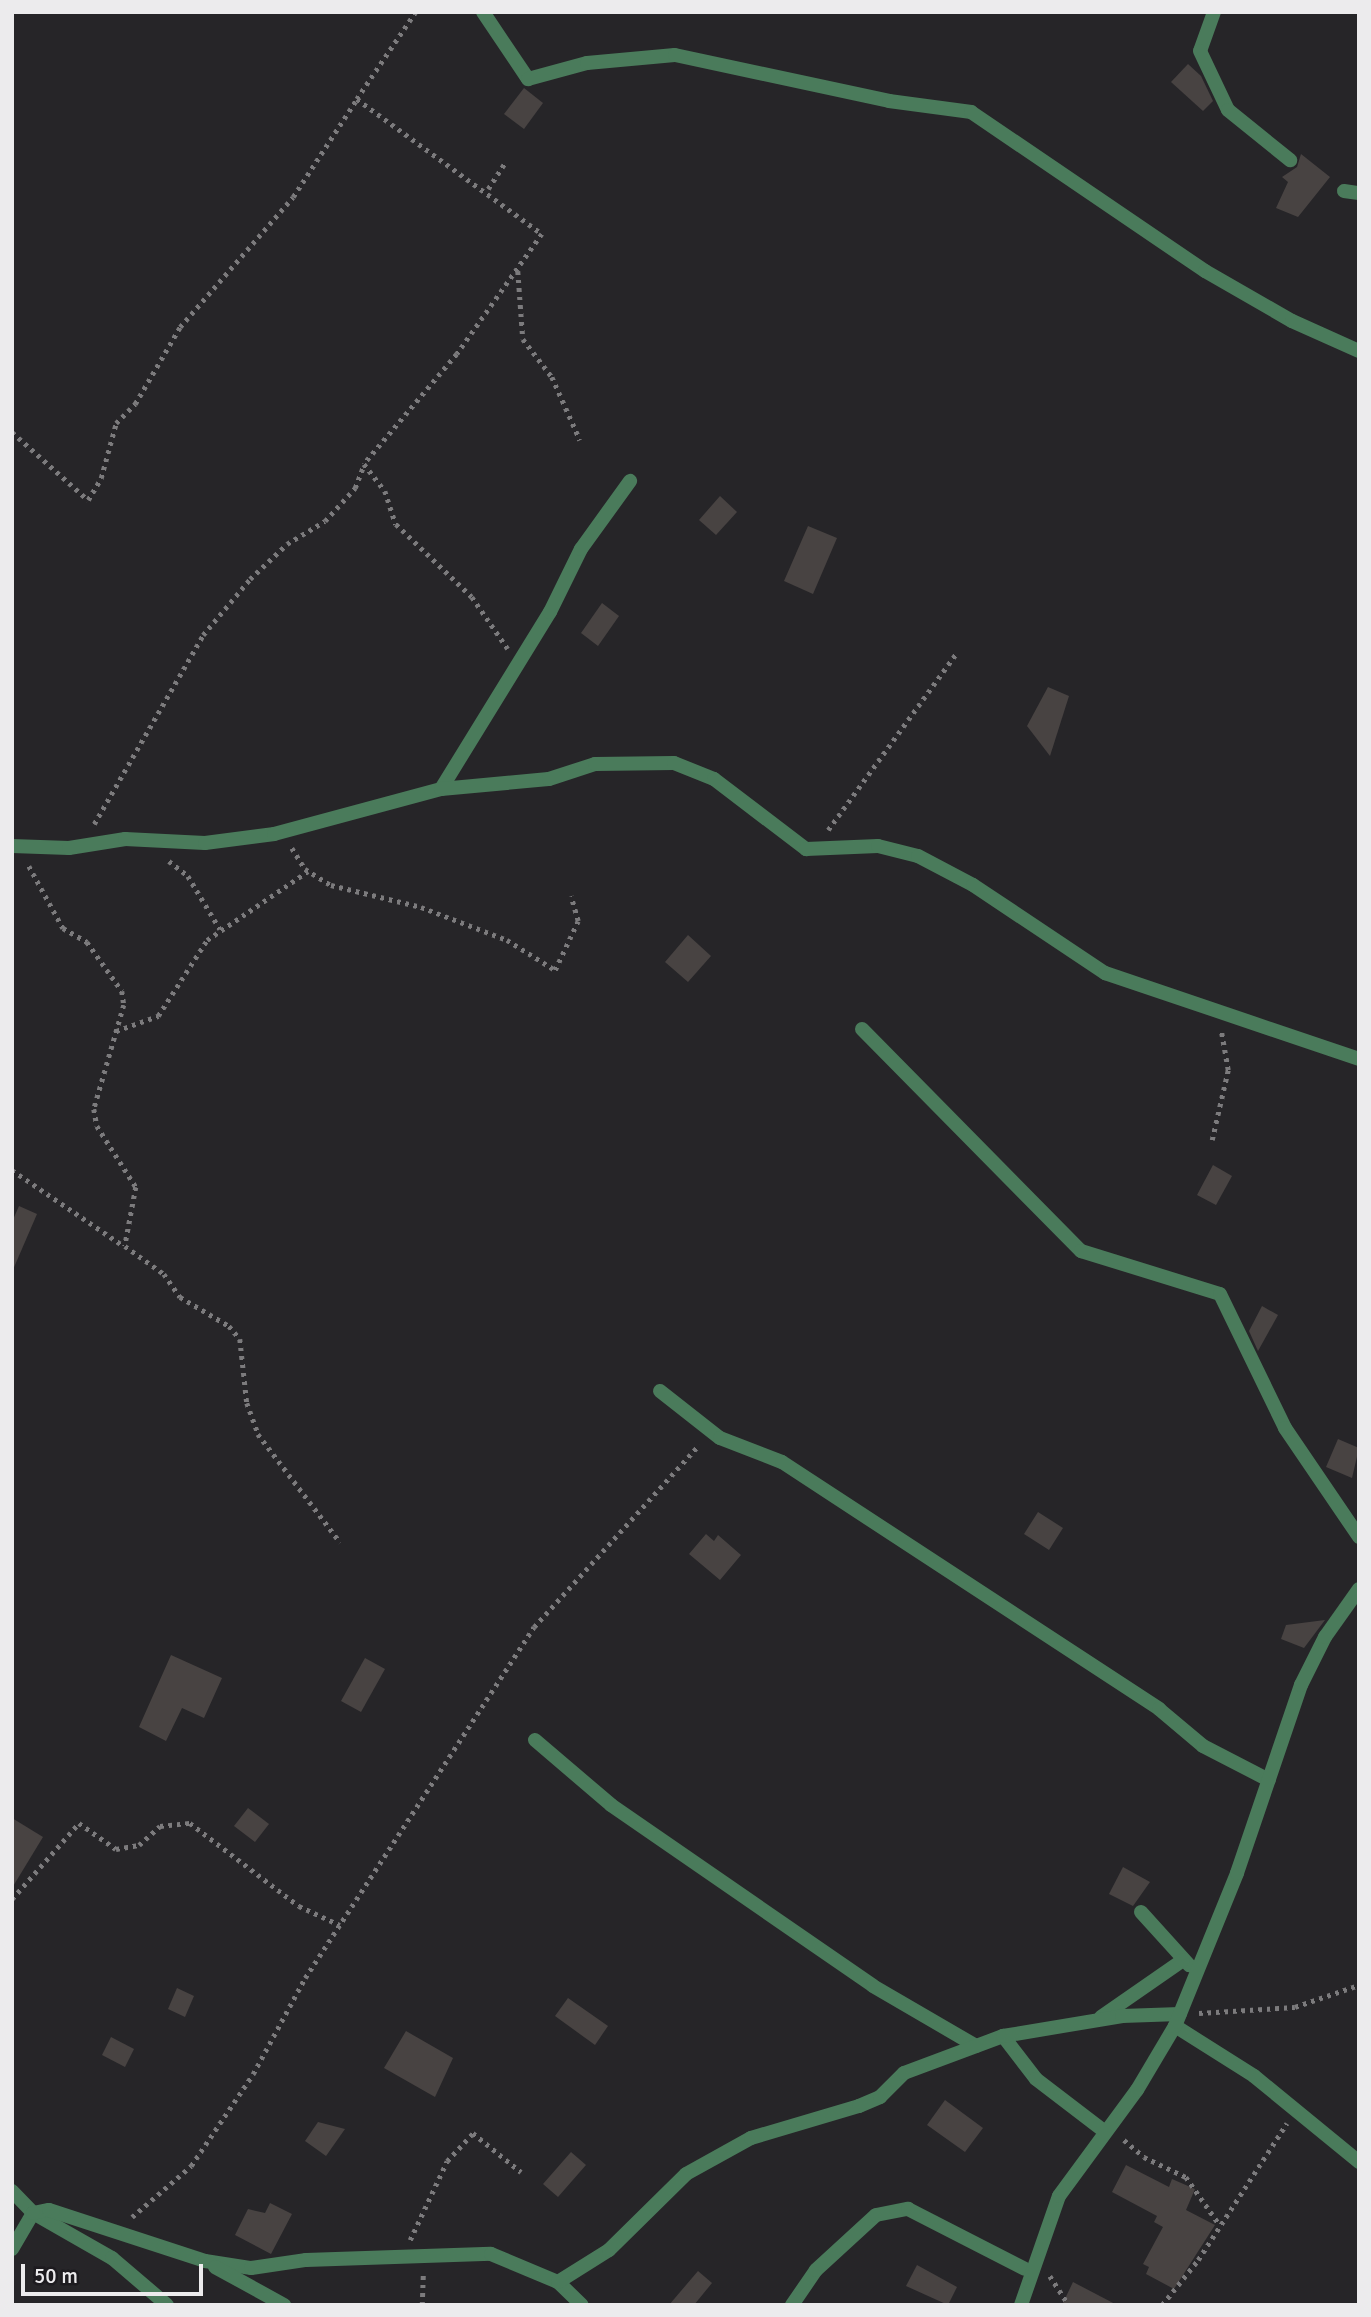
<!DOCTYPE html>
<style>
body{margin:0}
#map{position:relative;width:1371px;height:2317px;overflow:hidden;background:#262528;font-family:Signika,sans-serif}
div>[style]{position:absolute}
.building>*{inset:0;background:#484342}
.path>*{height:4.5px;margin-top:-2.25px;transform-origin:0;background:repeating-linear-gradient(90deg,#7c7b7d 0 3.5px,transparent 0 8.5px)}
.minor>*{height:14px;margin:-7px;padding:0 7px;transform-origin:7px;border-radius:7px;background:#4a7b5b}
span{translate:-50% -50%;white-space:nowrap;text-align:center;line-height:1.15;-webkit-text-stroke:6px #1d1b1f;paint-order:stroke}
.frame{position:absolute;inset:0;border:14px solid #ecebed;pointer-events:none}
.scale{position:absolute;left:21px;top:2264px;width:182px;height:32px;box-sizing:border-box;border:4px solid #ecebed;border-top:0;padding-left:9px;font-size:21px;line-height:24px;white-space:nowrap;color:#ecebed;-webkit-text-stroke:5px #1d1b1f;paint-order:stroke}
</style>
<div id="map">
<div class="building">
<div style="clip-path:polygon(1188px 64px,1201px 76px,1213px 101px,1203px 111px,1171px 82px)"></div>
<div style="clip-path:polygon(524px 88px,543px 103px,524px 129px,504px 114px)"></div>
<div style="clip-path:polygon(1301px 154px,1330px 177px,1298px 217px,1276px 208px,1288px 182px,1282px 177px,1297px 167px)"></div>
<div style="clip-path:polygon(720px 496px,737px 512px,716px 535px,699px 520px)"></div>
<div style="clip-path:polygon(808px 526px,837px 538px,813px 594px,784px 581px)"></div>
<div style="clip-path:polygon(602px 603px,619px 616px,598px 646px,581px 633px)"></div>
<div style="clip-path:polygon(1048px 687px,1069px 696px,1050px 756px,1027px 726px)"></div>
<div style="clip-path:polygon(688px 935px,711px 956px,688px 982px,665px 962px)"></div>
<div style="clip-path:polygon(1213px 1165px,1232px 1176px,1216px 1205px,1197px 1195px)"></div>
<div style="clip-path:polygon(19px 1206px,37px 1214px,12px 1272px,12px 1222px)"></div>
<div style="clip-path:polygon(1262px 1306px,1278px 1315px,1258px 1351px,1249px 1331px)"></div>
<div style="clip-path:polygon(1338px 1439px,1359px 1448px,1352px 1478px,1326px 1467px)"></div>
<div style="clip-path:polygon(1038px 1512px,1063px 1528px,1049px 1550px,1024px 1534px)"></div>
<div style="clip-path:polygon(706px 1534px,714px 1541px,718px 1535px,741px 1555px,720px 1580px,689px 1554px)"></div>
<div style="clip-path:polygon(1325px 1620px,1304px 1648px,1281px 1639px,1286px 1625px)"></div>
<div style="clip-path:polygon(171px 1655px,222px 1678px,204px 1718px,182px 1708px,166px 1741px,139px 1727px)"></div>
<div style="clip-path:polygon(365px 1658px,385px 1669px,361px 1712px,341px 1701px)"></div>
<div style="clip-path:polygon(248px 1808px,269px 1824px,255px 1842px,234px 1826px)"></div>
<div style="clip-path:polygon(12px 1818px,43px 1837px,12px 1888px)"></div>
<div style="clip-path:polygon(1123px 1867px,1150px 1882px,1133px 1906px,1109px 1894px)"></div>
<div style="clip-path:polygon(177px 1988px,194px 1996px,185px 2017px,168px 2009px)"></div>
<div style="clip-path:polygon(568px 1998px,608px 2026px,595px 2045px,555px 2016px)"></div>
<div style="clip-path:polygon(406px 2031px,453px 2058px,435px 2097px,384px 2068px)"></div>
<div style="clip-path:polygon(111px 2037px,134px 2049px,125px 2067px,102px 2055px)"></div>
<div style="clip-path:polygon(945px 2100px,983px 2128px,965px 2152px,927px 2125px)"></div>
<div style="clip-path:polygon(318px 2122px,345px 2129px,326px 2156px,305px 2141px)"></div>
<div style="clip-path:polygon(571px 2152px,586px 2165px,558px 2197px,543px 2184px)"></div>
<div style="clip-path:polygon(1126px 2165px,1169px 2187px,1172px 2179px,1195px 2189px,1186px 2210px,1215px 2225px,1174px 2289px,1146px 2274px,1149px 2267px,1143px 2264px,1163px 2227px,1154px 2222px,1157px 2216px,1112px 2192px)"></div>
<div style="clip-path:polygon(270px 2203px,292px 2214px,271px 2254px,235px 2235px,248px 2209px,265px 2213px)"></div>
<div style="clip-path:polygon(917px 2265px,957px 2287px,948px 2305px,906px 2286px)"></div>
<div style="clip-path:polygon(698px 2271px,712px 2283px,694px 2305px,669px 2305px)"></div>
<div style="clip-path:polygon(1073px 2282px,1117px 2305px,1062px 2305px)"></div>
</div>
<div class="path">
<div style="left:416px;top:12px;width:105px;rotate:124.1deg"></div>
<div style="left:357px;top:99px;width:229px;rotate:36.1deg"></div>
<div style="left:542px;top:234px;width:147px;rotate:125.3deg"></div>
<div style="left:457px;top:354px;width:144px;rotate:130.2deg"></div>
<div style="left:364px;top:464px;width:34px;rotate:52deg"></div>
<div style="left:385px;top:491px;width:35px;rotate:72deg"></div>
<div style="left:396px;top:524px;width:105px;rotate:43.8deg"></div>
<div style="left:472px;top:597px;width:63px;rotate:55.3deg"></div>
<div style="left:488px;top:189px;width:33px;rotate:-57deg"></div>
<div style="left:518px;top:271px;width:68px;rotate:85.8deg"></div>
<div style="left:523px;top:339px;width:48px;rotate:52.7deg"></div>
<div style="left:552px;top:377px;width:69px;rotate:66deg"></div>
<div style="left:12px;top:432px;width:102px;rotate:41.8deg"></div>
<div style="left:88px;top:500px;width:26px;rotate:-59deg"></div>
<div style="left:101px;top:478px;width:57px;rotate:-74.7deg"></div>
<div style="left:116px;top:423px;width:27px;rotate:-45deg"></div>
<div style="left:135px;top:404px;width:89px;rotate:-59.7deg"></div>
<div style="left:180px;top:327px;width:172px;rotate:-49deg"></div>
<div style="left:293px;top:197px;width:117px;rotate:-56.9deg"></div>
<div style="left:94px;top:824px;width:218px;rotate:-60deg"></div>
<div style="left:203px;top:635px;width:73px;rotate:-50deg"></div>
<div style="left:250px;top:579px;width:51px;rotate:-43.4deg"></div>
<div style="left:287px;top:544px;width:44px;rotate:-31.2deg"></div>
<div style="left:325px;top:521px;width:45px;rotate:-47.7deg"></div>
<div style="left:355px;top:488px;width:26px;rotate:-69deg"></div>
<div style="left:828px;top:830px;width:218px;rotate:-54deg"></div>
<div style="left:292px;top:848px;width:25px;rotate:58deg"></div>
<div style="left:305px;top:869px;width:31px;rotate:32deg"></div>
<div style="left:331px;top:885px;width:93px;rotate:13.7deg"></div>
<div style="left:421px;top:907px;width:92px;rotate:21deg"></div>
<div style="left:507px;top:940px;width:57px;rotate:32deg"></div>
<div style="left:555px;top:970px;width:54px;rotate:-64.9deg"></div>
<div style="left:578px;top:921px;width:26px;rotate:-106deg"></div>
<div style="left:169px;top:861px;width:24px;rotate:38deg"></div>
<div style="left:188px;top:876px;width:62px;rotate:58.9deg"></div>
<div style="left:29px;top:866px;width:71px;rotate:61.3deg"></div>
<div style="left:63px;top:928px;width:28px;rotate:30deg"></div>
<div style="left:87px;top:942px;width:60px;rotate:54.5deg"></div>
<div style="left:122px;top:991px;width:14px;rotate:82deg"></div>
<div style="left:124px;top:1005px;width:108px;rotate:106.1deg"></div>
<div style="left:94px;top:1109px;width:17px;rotate:80deg"></div>
<div style="left:97px;top:1126px;width:72px;rotate:57.4deg"></div>
<div style="left:136px;top:1187px;width:60px;rotate:100.6deg"></div>
<div style="left:125px;top:1246px;width:48px;rotate:35.7deg"></div>
<div style="left:164px;top:1274px;width:28px;rotate:55deg"></div>
<div style="left:180px;top:1297px;width:57px;rotate:30.6deg"></div>
<div style="left:229px;top:1326px;width:17px;rotate:50deg"></div>
<div style="left:240px;top:1339px;width:64px;rotate:83.8deg"></div>
<div style="left:247px;top:1403px;width:33px;rotate:70deg"></div>
<div style="left:258px;top:1434px;width:136px;rotate:52.8deg"></div>
<div style="left:116px;top:1031px;width:45px;rotate:-19.7deg"></div>
<div style="left:158px;top:1016px;width:90px;rotate:-57.2deg"></div>
<div style="left:207px;top:940px;width:122px;rotate:-34.3deg"></div>
<div style="left:1212px;top:1140px;width:72px;rotate:-77.1deg"></div>
<div style="left:1228px;top:1070px;width:39px;rotate:-100deg"></div>
<div style="left:12px;top:1170px;width:135px;rotate:34.2deg"></div>
<div style="left:12px;top:1899px;width:101px;rotate:-48.6deg"></div>
<div style="left:79px;top:1823px;width:45px;rotate:35.1deg"></div>
<div style="left:116px;top:1849px;width:23px;rotate:-10deg"></div>
<div style="left:139px;top:1845px;width:28px;rotate:-42deg"></div>
<div style="left:160px;top:1826px;width:30px;rotate:-6deg"></div>
<div style="left:190px;top:1823px;width:137px;rotate:37.3deg"></div>
<div style="left:299px;top:1906px;width:45px;rotate:24.9deg"></div>
<div style="left:1199px;top:2013px;width:96px;rotate:-3.6deg"></div>
<div style="left:1295px;top:2007px;width:68px;rotate:-19deg"></div>
<div style="left:1124px;top:2140px;width:26px;rotate:40deg"></div>
<div style="left:1144px;top:2157px;width:47px;rotate:25.5deg"></div>
<div style="left:1186px;top:2177px;width:57px;rotate:54.9deg"></div>
<div style="left:132px;top:2217px;width:78px;rotate:-40.8deg"></div>
<div style="left:191px;top:2166px;width:111px;rotate:-56deg"></div>
<div style="left:253px;top:2074px;width:109px;rotate:-61.6deg"></div>
<div style="left:305px;top:1978px;width:419px;rotate:-56.9deg"></div>
<div style="left:534px;top:1627px;width:246px;rotate:-47.8deg"></div>
<div style="left:410px;top:2240px;width:87px;rotate:-64.9deg"></div>
<div style="left:447px;top:2161px;width:38px;rotate:-47deg"></div>
<div style="left:473px;top:2133px;width:62px;rotate:39.1deg"></div>
<div style="left:1050px;top:2276px;width:35px;rotate:57deg"></div>
<div style="left:422px;top:2305px;width:31px;rotate:-88deg"></div>
<div style="left:1162px;top:2305px;width:58px;rotate:-51.3deg"></div>
<div style="left:1198px;top:2260px;width:163px;rotate:-57deg"></div>
</div>
<div class="minor">
<div style="left:483px;top:12px;width:81px;rotate:56.1deg"></div>
<div style="left:528px;top:79px;width:61px;rotate:-15.2deg"></div>
<div style="left:587px;top:63px;width:88px;rotate:-5.2deg"></div>
<div style="left:675px;top:55px;width:219px;rotate:12.1deg"></div>
<div style="left:889px;top:101px;width:83px;rotate:7.6deg"></div>
<div style="left:971px;top:112px;width:283px;rotate:34.2deg"></div>
<div style="left:1205px;top:271px;width:100px;rotate:29.9deg"></div>
<div style="left:1292px;top:321px;width:73px;rotate:24.1deg"></div>
<div style="left:1214px;top:12px;width:41px;rotate:109.7deg"></div>
<div style="left:1200px;top:51px;width:65px;rotate:64.6deg"></div>
<div style="left:1228px;top:110px;width:80px;rotate:38.9deg"></div>
<div style="left:1344px;top:191px;width:15px;rotate:8deg"></div>
<div style="left:441px;top:789px;width:208px;rotate:-58.4deg"></div>
<div style="left:550px;top:612px;width:70px;rotate:-63.8deg"></div>
<div style="left:581px;top:549px;width:84px;rotate:-54.2deg"></div>
<div style="left:12px;top:846px;width:57px;rotate:2deg"></div>
<div style="left:69px;top:848px;width:57px;rotate:-9.1deg"></div>
<div style="left:125px;top:839px;width:80px;rotate:2.9deg"></div>
<div style="left:205px;top:843px;width:70px;rotate:-7.4deg"></div>
<div style="left:274px;top:834px;width:173px;rotate:-15.1deg"></div>
<div style="left:441px;top:789px;width:108px;rotate:-5.3deg"></div>
<div style="left:549px;top:779px;width:48px;rotate:-18.1deg"></div>
<div style="left:595px;top:764px;width:79px;rotate:-0.7deg"></div>
<div style="left:674px;top:763px;width:43px;rotate:21.8deg"></div>
<div style="left:714px;top:779px;width:116px;rotate:37.3deg"></div>
<div style="left:806px;top:849px;width:72px;rotate:-2.4deg"></div>
<div style="left:878px;top:846px;width:41px;rotate:14deg"></div>
<div style="left:918px;top:856px;width:62px;rotate:27.8deg"></div>
<div style="left:973px;top:885px;width:159px;rotate:33.7deg"></div>
<div style="left:1105px;top:973px;width:268px;rotate:18.7deg"></div>
<div style="left:862px;top:1029px;width:312px;rotate:45.4deg"></div>
<div style="left:1081px;top:1251px;width:145px;rotate:17.2deg"></div>
<div style="left:1220px;top:1294px;width:149px;rotate:64.1deg"></div>
<div style="left:1285px;top:1428px;width:132px;rotate:55.8deg"></div>
<div style="left:660px;top:1391px;width:76px;rotate:38.1deg"></div>
<div style="left:720px;top:1438px;width:66px;rotate:21.2deg"></div>
<div style="left:782px;top:1462px;width:451px;rotate:33.2deg"></div>
<div style="left:1159px;top:1709px;width:57px;rotate:40.1deg"></div>
<div style="left:1203px;top:1746px;width:74px;rotate:27.3deg"></div>
<div style="left:535px;top:1740px;width:100px;rotate:40.5deg"></div>
<div style="left:611px;top:1805px;width:318px;rotate:34.6deg"></div>
<div style="left:873px;top:1986px;width:119px;rotate:30.2deg"></div>
<div style="left:1141px;top:1912px;width:72px;rotate:47.8deg"></div>
<div style="left:1101px;top:2017px;width:100px;rotate:-34.8deg"></div>
<div style="left:1175px;top:2026px;width:93px;rotate:32.3deg"></div>
<div style="left:1254px;top:2076px;width:136px;rotate:39.3deg"></div>
<div style="left:1003px;top:2036px;width:54px;rotate:52.5deg"></div>
<div style="left:1036px;top:2079px;width:86px;rotate:37.4deg"></div>
<div style="left:12px;top:2191px;width:30px;rotate:46deg"></div>
<div style="left:33px;top:2213px;width:91px;rotate:29.7deg"></div>
<div style="left:112px;top:2258px;width:72px;rotate:40.5deg"></div>
<div style="left:12px;top:2249px;width:42px;rotate:-59.7deg"></div>
<div style="left:33px;top:2213px;width:16px;rotate:-11deg"></div>
<div style="left:49px;top:2210px;width:164px;rotate:18.1deg"></div>
<div style="left:205px;top:2261px;width:47px;rotate:8.7deg"></div>
<div style="left:251px;top:2268px;width:56px;rotate:-8.3deg"></div>
<div style="left:306px;top:2260px;width:185px;rotate:-1.9deg"></div>
<div style="left:491px;top:2254px;width:73px;rotate:22.7deg"></div>
<div style="left:558px;top:2282px;width:33px;rotate:44deg"></div>
<div style="left:215px;top:2267px;width:79px;rotate:28.8deg"></div>
<div style="left:558px;top:2282px;width:60px;rotate:-32.1deg"></div>
<div style="left:609px;top:2250px;width:108px;rotate:-44.6deg"></div>
<div style="left:686px;top:2174px;width:74px;rotate:-29deg"></div>
<div style="left:751px;top:2138px;width:113px;rotate:-16.5deg"></div>
<div style="left:859px;top:2106px;width:23px;rotate:-23deg"></div>
<div style="left:880px;top:2097px;width:34px;rotate:-45deg"></div>
<div style="left:904px;top:2073px;width:106px;rotate:-20.5deg"></div>
<div style="left:1003px;top:2036px;width:121px;rotate:-9.5deg"></div>
<div style="left:1122px;top:2016px;width:58px;rotate:-2deg"></div>
<div style="left:792px;top:2305px;width:42px;rotate:-55.6deg"></div>
<div style="left:816px;top:2270px;width:81px;rotate:-42.5deg"></div>
<div style="left:876px;top:2215px;width:33px;rotate:-11deg"></div>
<div style="left:908px;top:2209px;width:131px;rotate:27.1deg"></div>
<div style="left:1021px;top:2305px;width:115px;rotate:-70.8deg"></div>
<div style="left:1059px;top:2196px;width:132px;rotate:-53.7deg"></div>
<div style="left:1137px;top:2090px;width:74px;rotate:-59.3deg"></div>
<div style="left:1175px;top:2026px;width:165px;rotate:-67.9deg"></div>
<div style="left:1237px;top:1873px;width:199px;rotate:-71.2deg"></div>
<div style="left:1301px;top:1685px;width:54px;rotate:-63.4deg"></div>
<div style="left:1325px;top:1637px;width:59px;rotate:-54.7deg"></div>
</div>
<div class="frame"></div>
<div class="scale">50 m</div>
</div>
